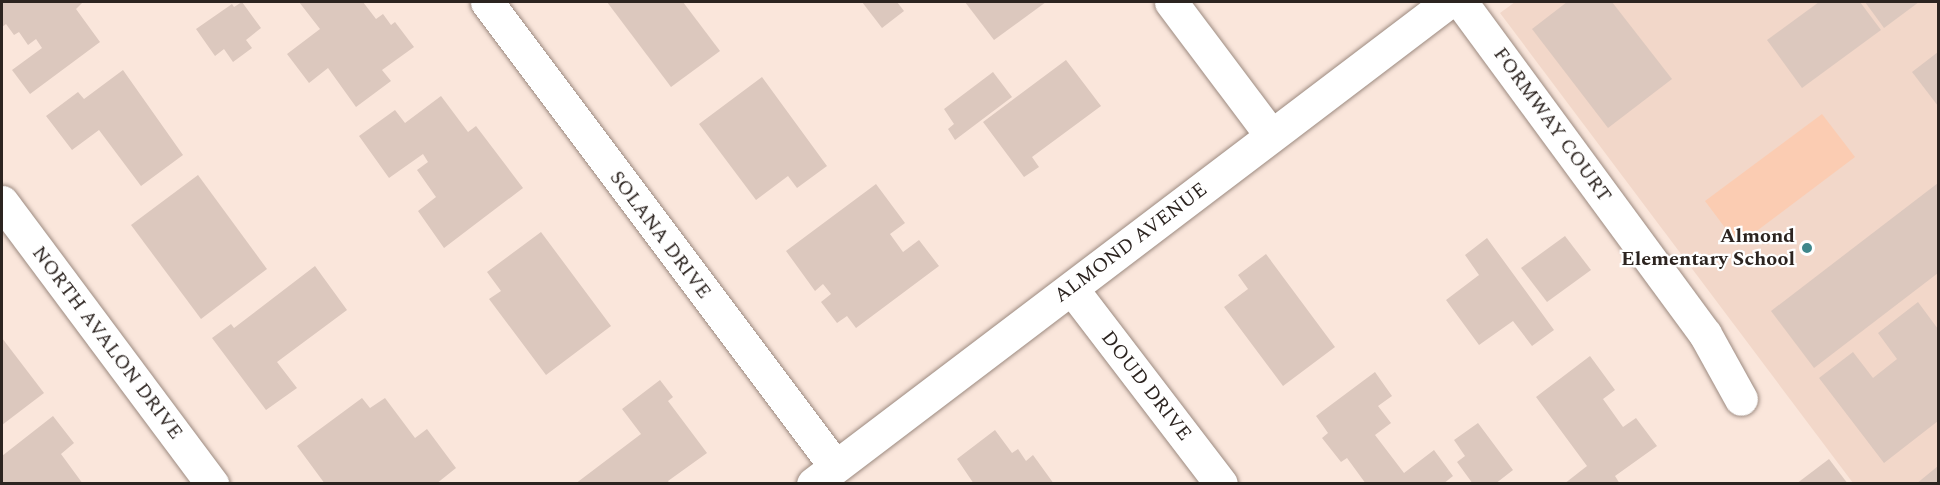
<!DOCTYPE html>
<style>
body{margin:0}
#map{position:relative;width:1940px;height:485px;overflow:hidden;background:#fae6db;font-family:Spectral,serif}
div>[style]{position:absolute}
.built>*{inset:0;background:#f2d7c9}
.green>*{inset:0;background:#fbccb2}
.building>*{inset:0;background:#dcc8be}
.roads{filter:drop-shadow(0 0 2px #9c8a80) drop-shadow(0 0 2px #9c8a80)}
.street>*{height:33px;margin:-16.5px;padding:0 16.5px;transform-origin:16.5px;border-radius:16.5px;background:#fff}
.secondary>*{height:33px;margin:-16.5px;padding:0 16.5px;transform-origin:16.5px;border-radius:16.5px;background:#fff}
.dots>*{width:16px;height:16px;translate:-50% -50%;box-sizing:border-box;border:3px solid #fff;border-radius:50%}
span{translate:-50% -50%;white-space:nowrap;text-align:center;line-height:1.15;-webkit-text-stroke:4.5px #fff;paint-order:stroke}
.street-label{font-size:20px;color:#2c2420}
.poi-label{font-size:20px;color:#2c2420;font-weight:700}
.right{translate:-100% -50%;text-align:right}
.frame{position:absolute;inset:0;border:3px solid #2c2420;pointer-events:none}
</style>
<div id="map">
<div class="built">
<div style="clip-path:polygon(1515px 2px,1938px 2px,1938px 483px,1853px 483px,1500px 13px)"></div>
</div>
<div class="green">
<div style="clip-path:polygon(1822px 114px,1855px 157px,1738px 245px,1705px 201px)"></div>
</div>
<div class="building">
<div style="clip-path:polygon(2px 2px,83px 2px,76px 9px,100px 42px,30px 94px,12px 70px,42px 48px,36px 39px,28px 45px,19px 32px,14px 35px,6px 24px,2px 27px)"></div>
<div style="clip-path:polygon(242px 2px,261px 28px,246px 40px,252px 48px,233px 62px,224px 49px,215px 56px,196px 29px,232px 4px,234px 7px)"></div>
<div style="clip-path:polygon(299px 2px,363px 2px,376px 19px,383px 14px,391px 25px,395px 22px,414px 47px,382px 70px,391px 81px,356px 107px,328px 68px,309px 83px,287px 54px,320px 29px)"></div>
<div style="clip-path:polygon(607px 2px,683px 2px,720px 51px,671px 87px)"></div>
<div style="clip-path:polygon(862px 2px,897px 2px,904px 11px,882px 28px)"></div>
<div style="clip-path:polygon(965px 2px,1046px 2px,994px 40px)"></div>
<div style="clip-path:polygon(1567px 2px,1612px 2px,1672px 79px,1608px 128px,1532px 29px)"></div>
<div style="clip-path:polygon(1819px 2px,1860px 2px,1881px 30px,1802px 88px,1767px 40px)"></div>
<div style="clip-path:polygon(1865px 2px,1919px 2px,1884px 28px)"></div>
<div style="clip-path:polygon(1938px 52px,1938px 106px,1912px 72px)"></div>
<div style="clip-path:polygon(1066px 60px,1101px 106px,1032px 157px,1039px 167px,1024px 177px,983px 122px)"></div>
<div style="clip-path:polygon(123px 70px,183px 155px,141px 186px,99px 130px,72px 150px,46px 116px,78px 92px,84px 99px)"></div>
<div style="clip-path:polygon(993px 72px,1012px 97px,955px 140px,948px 129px,954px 124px,944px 109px)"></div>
<div style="clip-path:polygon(762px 77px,827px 166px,797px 188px,788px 176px,756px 200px,699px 124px)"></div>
<div style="clip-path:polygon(441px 96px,468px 132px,476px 126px,523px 188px,444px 248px,418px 211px,436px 197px,417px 170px,428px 162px,423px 154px,389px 178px,359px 136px,395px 110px,405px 123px)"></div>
<div style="clip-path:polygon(198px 175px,267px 269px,201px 319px,131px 225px)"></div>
<div style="clip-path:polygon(1938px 183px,1938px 273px,1814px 368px,1771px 311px)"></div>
<div style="clip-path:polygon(876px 184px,905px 223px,890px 234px,903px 252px,919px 240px,939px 266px,856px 328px,847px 316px,837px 323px,821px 302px,831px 294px,823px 284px,815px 291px,786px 251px)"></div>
<div style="clip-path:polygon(541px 232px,611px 326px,546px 375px,489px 299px,501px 291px,487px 272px)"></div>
<div style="clip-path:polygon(1565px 236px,1591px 270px,1547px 302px,1521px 268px)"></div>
<div style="clip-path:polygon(1487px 238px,1554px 330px,1532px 346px,1513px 321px,1479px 345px,1446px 300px,1479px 275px,1465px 255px)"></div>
<div style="clip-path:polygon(1266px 254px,1335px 347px,1283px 386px,1224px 307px,1248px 289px,1238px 275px)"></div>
<div style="clip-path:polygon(315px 266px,347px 310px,277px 362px,297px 388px,266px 410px,212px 338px,231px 324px,234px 328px)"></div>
<div style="clip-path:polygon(1918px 302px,1938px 329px,1938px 421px,1884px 463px,1819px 378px,1853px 352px,1873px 378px,1897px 359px,1878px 333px)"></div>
<div style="clip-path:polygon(2px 338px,44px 393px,2px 425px)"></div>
<div style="clip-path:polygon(1590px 356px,1615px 390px,1603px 399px,1623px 427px,1636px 418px,1657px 446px,1615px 476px,1620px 484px,1564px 484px,1587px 466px,1536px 397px)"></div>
<div style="clip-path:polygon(1375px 372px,1392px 396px,1378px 406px,1391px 423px,1375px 435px,1404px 473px,1434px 450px,1453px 476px,1443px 484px,1366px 484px,1347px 458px,1341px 462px,1322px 438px,1328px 433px,1316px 416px)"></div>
<div style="clip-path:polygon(660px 380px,673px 397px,668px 401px,707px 453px,668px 481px,670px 484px,575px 484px,641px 434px,622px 409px)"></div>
<div style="clip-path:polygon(362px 398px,370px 408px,385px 398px,415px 438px,427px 429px,456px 468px,436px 484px,325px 484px,297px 446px)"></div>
<div style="clip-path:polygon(53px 416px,74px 443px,61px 454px,83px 484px,2px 484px,2px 456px)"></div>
<div style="clip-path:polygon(1478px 423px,1513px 470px,1495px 484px,1473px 484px,1457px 462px,1465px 456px,1454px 440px)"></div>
<div style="clip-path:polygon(995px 430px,1012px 453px,1018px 449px,1026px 461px,1033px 455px,1054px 484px,974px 484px,957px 459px)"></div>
<div style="clip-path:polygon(1829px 459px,1848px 484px,1796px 484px)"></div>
<div style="clip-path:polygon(1938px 466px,1938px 484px,1916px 484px)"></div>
</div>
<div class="roads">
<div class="street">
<div style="left:487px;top:2px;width:580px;rotate:53.13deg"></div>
<div style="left:1171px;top:2px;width:166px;rotate:53.1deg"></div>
<div style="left:1461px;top:2px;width:412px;rotate:53.7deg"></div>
<div style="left:1705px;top:334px;width:74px;rotate:61deg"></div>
<div style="left:2px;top:202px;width:352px;rotate:53.3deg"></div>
<div style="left:1072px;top:289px;width:245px;rotate:52.6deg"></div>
</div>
<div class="secondary">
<div style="left:813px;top:484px;width:797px;rotate:-37.2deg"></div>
</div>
</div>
<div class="dots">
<div style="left:1807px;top:248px;background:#3f878b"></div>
</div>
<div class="street-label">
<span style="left:1552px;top:125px;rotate:54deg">FORMWAY COURT</span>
<span style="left:660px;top:235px;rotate:53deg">SOLANA DRIVE</span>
<span style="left:1131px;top:243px;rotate:-37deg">ALMOND AVENUE</span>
<span style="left:107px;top:343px;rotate:53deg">NORTH AVALON DRIVE</span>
<span style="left:1146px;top:386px;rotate:52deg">DOUD DRIVE</span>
</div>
<div class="poi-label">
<span class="right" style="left:1795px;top:248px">Almond<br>Elementary School</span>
</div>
<div class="frame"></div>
</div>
